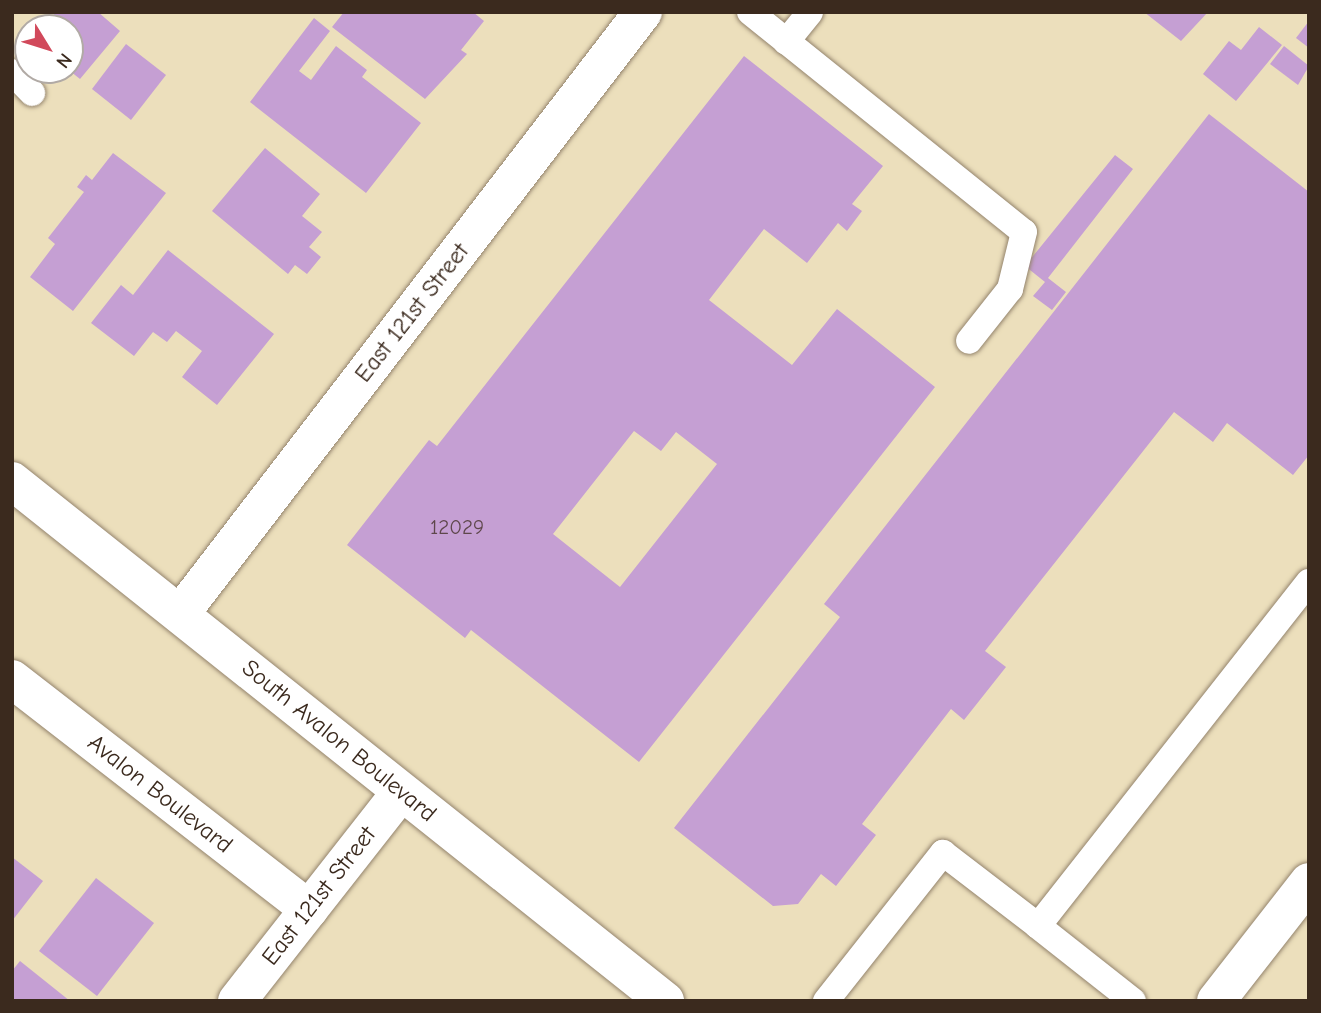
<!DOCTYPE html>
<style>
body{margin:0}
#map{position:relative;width:1321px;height:1013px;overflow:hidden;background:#ecdfbc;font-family:"Comic Neue",sans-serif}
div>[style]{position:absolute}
.building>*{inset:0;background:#c59fd3}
.roads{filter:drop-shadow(0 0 2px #94846d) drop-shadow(0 0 2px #94846d)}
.service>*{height:26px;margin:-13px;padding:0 13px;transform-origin:13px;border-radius:13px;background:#fff}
.minor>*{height:38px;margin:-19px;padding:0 19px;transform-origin:19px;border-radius:19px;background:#fff}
.tertiary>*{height:38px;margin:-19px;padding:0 19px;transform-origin:19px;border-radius:19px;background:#fff}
.secondary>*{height:38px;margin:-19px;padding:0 19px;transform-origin:19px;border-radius:19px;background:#fff}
span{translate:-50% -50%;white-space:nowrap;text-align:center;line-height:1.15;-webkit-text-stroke:6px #fff;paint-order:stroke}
.number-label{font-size:21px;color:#5e474b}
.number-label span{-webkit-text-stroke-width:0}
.street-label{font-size:24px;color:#3b2a1e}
.frame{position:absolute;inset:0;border:14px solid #3b2a1e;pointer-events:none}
.north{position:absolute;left:14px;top:14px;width:70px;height:70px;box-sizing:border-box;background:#fff;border:2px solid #b1aaa5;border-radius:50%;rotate:128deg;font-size:19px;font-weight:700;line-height:28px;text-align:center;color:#3b2a1e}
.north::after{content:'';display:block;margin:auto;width:24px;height:32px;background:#d1495b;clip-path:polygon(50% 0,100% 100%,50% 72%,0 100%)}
</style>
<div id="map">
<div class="building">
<div style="clip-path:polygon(56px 12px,98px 12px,120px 31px,80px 79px,70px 71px,70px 28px,43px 28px)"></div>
<div style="clip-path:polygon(344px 12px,473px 12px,484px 21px,461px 50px,467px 54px,425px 99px,332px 27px)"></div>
<div style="clip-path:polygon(1144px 12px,1208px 12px,1181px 41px)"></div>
<div style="clip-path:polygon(314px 18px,330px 31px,299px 71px,311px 80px,336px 46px,367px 70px,362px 77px,421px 123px,366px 193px,250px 102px)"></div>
<div style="clip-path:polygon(1309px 21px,1309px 48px,1296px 38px)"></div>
<div style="clip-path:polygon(1259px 27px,1282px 45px,1236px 101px,1203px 74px,1229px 41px,1241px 50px)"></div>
<div style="clip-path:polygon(126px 44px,166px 75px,131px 120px,92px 89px)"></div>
<div style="clip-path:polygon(1284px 46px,1309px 66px,1298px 85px,1270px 64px)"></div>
<div style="clip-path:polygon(evenodd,744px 56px,883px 166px,852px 204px,862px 211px,847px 231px,838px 223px,807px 263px,764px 229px,709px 300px,792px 365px,837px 309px,935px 387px,639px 762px,471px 630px,465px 638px,347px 545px,429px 440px,437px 446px,744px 56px,634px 431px,661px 451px,676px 432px,717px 464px,620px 587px,553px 534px,634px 431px)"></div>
<div style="clip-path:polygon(1209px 114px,1309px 192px,1309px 455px,1293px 475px,1227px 423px,1213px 442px,1174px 412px,985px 651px,1006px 667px,964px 720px,951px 709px,862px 824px,876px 835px,836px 886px,821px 874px,798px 904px,773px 906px,674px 828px,840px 617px,824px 604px)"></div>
<div style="clip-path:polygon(265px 148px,320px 194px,302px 216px,322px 232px,309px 247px,321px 257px,307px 274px,295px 265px,288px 274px,212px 211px)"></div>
<div style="clip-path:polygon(113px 153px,166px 193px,73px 311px,30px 277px,55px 244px,48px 238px,84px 192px,77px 187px,86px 175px,92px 180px)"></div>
<div style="clip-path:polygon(1115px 155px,1133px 169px,1048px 278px,1066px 292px,1052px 310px,1033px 296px,1045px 282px,1025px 266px)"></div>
<div style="clip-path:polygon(168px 250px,274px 334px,217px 405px,182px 377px,202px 351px,176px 331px,167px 342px,153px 332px,134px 356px,91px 323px,121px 285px,133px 295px)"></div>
<div style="clip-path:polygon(12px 857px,43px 881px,12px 921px)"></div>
<div style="clip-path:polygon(96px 878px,154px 923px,97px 996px,39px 951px)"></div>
<div style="clip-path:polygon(20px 961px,70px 1001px,12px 1001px,12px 971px)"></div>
</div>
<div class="roads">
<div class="service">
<div style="left:750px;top:12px;width:351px;rotate:38.8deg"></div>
<div style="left:1024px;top:232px;width:59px;rotate:103.8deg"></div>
<div style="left:1010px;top:289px;width:66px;rotate:128.3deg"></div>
<div style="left:786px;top:42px;width:38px;rotate:-51deg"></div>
<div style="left:12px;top:72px;width:29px;rotate:46deg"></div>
<div style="left:1038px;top:926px;width:121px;rotate:38.3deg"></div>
<div style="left:826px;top:1001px;width:189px;rotate:-51.7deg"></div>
<div style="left:943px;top:853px;width:120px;rotate:37.5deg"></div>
<div style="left:1038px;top:926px;width:438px;rotate:-51.8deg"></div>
</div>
<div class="minor">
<div style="left:181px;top:613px;width:758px;rotate:-52.45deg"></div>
<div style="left:12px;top:679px;width:376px;rotate:37.8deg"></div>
<div style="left:237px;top:1001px;width:266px;rotate:-51.9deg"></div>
</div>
<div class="tertiary">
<div style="left:1216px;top:1001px;width:151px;rotate:-52deg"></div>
</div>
<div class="secondary">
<div style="left:12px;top:481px;width:835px;rotate:38.53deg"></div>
</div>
</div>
<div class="number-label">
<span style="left:457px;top:527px">12029</span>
</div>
<div class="street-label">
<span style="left:412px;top:313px;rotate:-52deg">East 121st Street</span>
<span style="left:339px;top:741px;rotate:39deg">South Avalon Boulevard</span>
<span style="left:160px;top:794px;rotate:38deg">Avalon Boulevard</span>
<span style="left:319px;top:896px;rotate:-52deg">East 121st Street</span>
</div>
<div class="frame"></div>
<div class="north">N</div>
</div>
